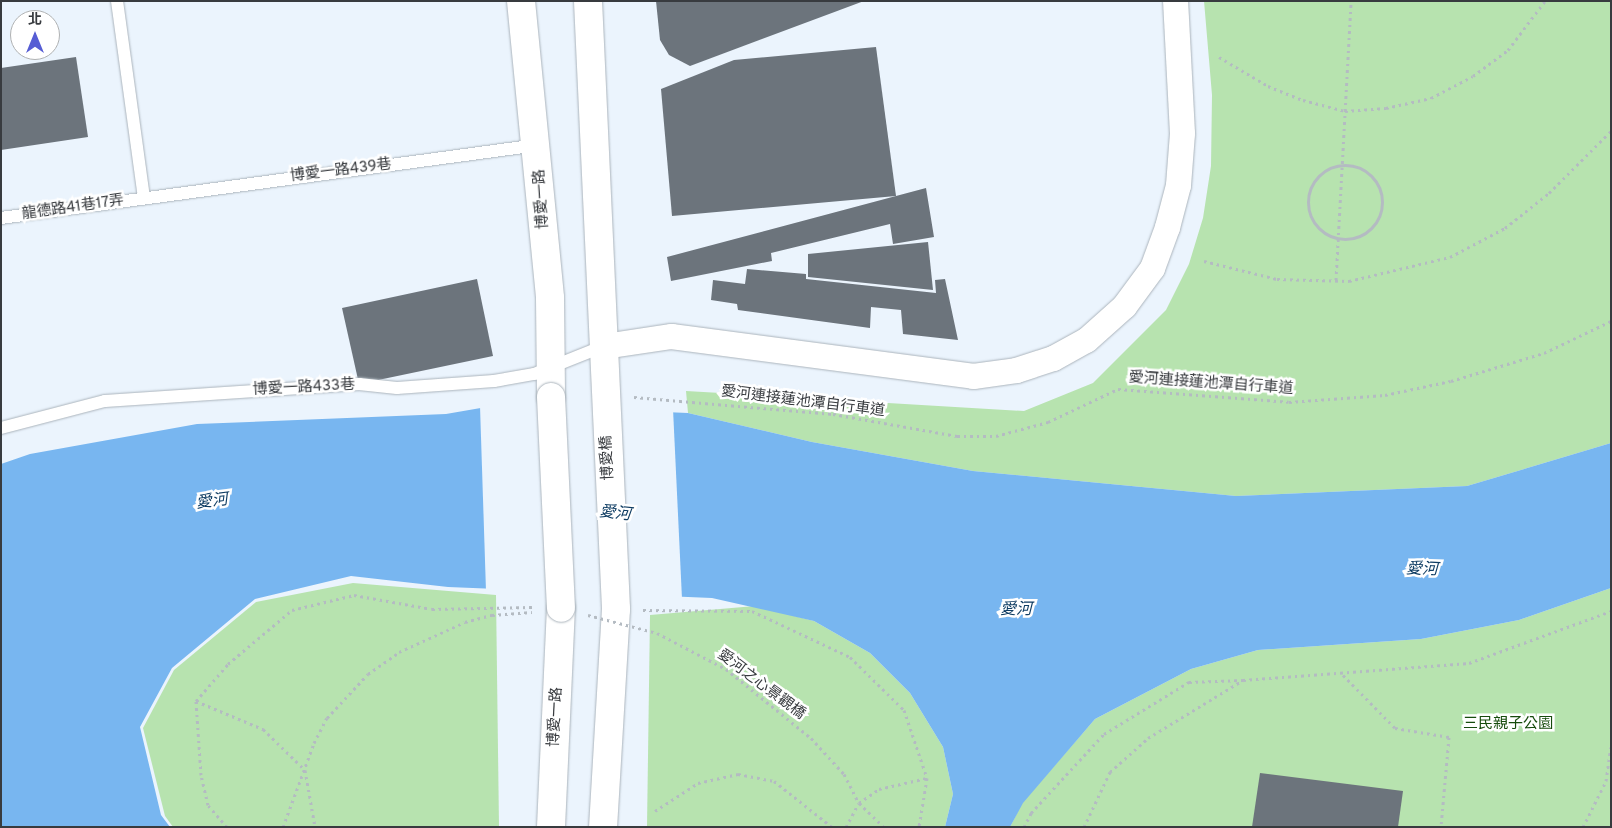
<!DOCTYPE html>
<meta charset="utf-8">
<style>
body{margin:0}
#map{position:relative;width:1612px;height:828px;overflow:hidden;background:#ebf4fd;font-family:Overpass,"Noto Sans TC",sans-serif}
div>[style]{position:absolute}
.green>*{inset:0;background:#b7e3af}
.water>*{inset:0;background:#78b6f0}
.pier>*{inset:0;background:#ebf4fd}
.building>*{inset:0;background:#6c747c}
.path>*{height:3px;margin-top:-1.5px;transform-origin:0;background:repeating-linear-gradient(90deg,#b4bbc2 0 2.5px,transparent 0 6.5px)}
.path>.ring{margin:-1.5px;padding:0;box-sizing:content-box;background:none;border:3px solid #b4bbc2;border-radius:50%}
.roads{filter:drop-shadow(0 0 1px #abb4bc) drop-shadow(0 0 1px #abb4bc)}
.lane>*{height:12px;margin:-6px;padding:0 6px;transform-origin:6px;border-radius:6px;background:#fff}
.street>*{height:25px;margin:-12.5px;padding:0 12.5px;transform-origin:12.5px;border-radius:12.5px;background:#fff}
.secondary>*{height:28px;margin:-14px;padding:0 14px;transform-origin:14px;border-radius:14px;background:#fff}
.path-bridge>*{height:3px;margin-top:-1.5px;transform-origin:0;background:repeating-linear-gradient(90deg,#b4bbc2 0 2.5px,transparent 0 6.5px)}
.bridges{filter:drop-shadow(0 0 1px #abb4bc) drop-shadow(0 0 1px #abb4bc)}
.secondary-bridge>*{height:28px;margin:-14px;padding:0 14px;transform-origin:14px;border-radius:14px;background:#fff}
span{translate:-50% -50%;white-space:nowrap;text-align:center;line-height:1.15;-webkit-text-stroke:5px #fff;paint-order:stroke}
.street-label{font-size:15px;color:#383b3f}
.park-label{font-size:15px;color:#174c0d}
.water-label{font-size:16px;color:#0f3d63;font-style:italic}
.frame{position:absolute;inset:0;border:2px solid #383b3f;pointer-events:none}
.north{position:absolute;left:10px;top:10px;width:50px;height:50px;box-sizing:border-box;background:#fff;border:1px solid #afb1b2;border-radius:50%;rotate:0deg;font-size:14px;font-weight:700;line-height:20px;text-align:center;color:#383b3f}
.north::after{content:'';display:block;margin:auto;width:18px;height:22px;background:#565dd4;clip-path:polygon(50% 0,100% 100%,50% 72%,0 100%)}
</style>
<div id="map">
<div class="green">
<div style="clip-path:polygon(1204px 1px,1611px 1px,1611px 443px,1467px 486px,1236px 496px,973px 471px,812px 442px,688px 413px,686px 391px,1024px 411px,1093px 383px,1166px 310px,1189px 264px,1203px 218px,1211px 166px,1212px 95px)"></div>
<div style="clip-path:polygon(353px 583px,496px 595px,499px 827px,173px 827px,165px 816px,143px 728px,174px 670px,256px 602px)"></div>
<div style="clip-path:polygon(1611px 588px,1611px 827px,1010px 827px,1022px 803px,1095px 719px,1191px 669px,1258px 650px,1421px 639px,1519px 620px)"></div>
<div style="clip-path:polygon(755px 606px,814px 621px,870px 653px,910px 693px,943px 747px,953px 794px,945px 827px,647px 827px,650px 615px)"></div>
</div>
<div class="water">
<div style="clip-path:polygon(498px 405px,688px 413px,812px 442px,973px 471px,1236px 496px,1467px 486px,1611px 443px,1611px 588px,1519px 620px,1421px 639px,1258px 650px,1191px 669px,1095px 719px,1023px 803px,1010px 827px,945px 827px,953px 794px,943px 747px,910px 693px,870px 653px,814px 621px,712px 598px,448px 587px,351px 576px,255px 599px,172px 668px,140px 727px,161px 815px,170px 827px,1px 827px,1px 464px,30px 454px,197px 424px,446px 414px)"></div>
</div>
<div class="pier">
<div style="clip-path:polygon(498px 403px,673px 409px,682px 599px,486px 591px,480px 406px)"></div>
</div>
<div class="building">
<div style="clip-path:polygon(656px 1px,864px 1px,690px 66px,669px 55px,660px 40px)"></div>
<div style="clip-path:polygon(876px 47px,896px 196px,672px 216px,661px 89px,734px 60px)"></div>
<div style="clip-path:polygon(76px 57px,88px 137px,1px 150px,1px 68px)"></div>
<div style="clip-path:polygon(926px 188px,934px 237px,893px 244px,890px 224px,771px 253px,772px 261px,671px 281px,667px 257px)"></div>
<div style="clip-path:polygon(928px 242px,933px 290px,808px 277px,808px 254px)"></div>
<div style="clip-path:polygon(747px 269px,806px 274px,806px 279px,936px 293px,935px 280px,945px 279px,958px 340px,903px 334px,901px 310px,871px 307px,870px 328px,738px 310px,737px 304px,711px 300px,713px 280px,745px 284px)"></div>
<div style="clip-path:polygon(477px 279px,493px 356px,359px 384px,342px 308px)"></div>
<div style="clip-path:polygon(1260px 773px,1403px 791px,1398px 827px,1252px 827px)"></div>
</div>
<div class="path">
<div style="left:1219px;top:57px;width:57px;rotate:30.6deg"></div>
<div style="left:1268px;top:86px;width:38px;rotate:22deg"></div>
<div style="left:1303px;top:100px;width:43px;rotate:14.7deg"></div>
<div style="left:1345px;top:111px;width:41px;rotate:-4.2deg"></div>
<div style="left:1386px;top:108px;width:46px;rotate:-12.5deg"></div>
<div style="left:1431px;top:98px;width:47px;rotate:-27.6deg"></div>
<div style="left:1473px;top:76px;width:44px;rotate:-36.6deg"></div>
<div style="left:1508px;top:50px;width:61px;rotate:-52.9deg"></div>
<div class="ring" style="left:1308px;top:165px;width:71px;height:71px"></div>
<div style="left:1204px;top:261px;width:75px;rotate:13.9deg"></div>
<div style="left:1277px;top:279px;width:72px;rotate:1.6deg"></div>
<div style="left:1349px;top:281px;width:104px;rotate:-13.4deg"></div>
<div style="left:1450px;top:257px;width:62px;rotate:-27.8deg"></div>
<div style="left:1505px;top:228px;width:56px;rotate:-38.5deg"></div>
<div style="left:1549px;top:193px;width:88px;rotate:-45deg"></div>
<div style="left:1336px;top:280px;width:279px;rotate:-86.9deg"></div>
<div style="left:634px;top:397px;width:200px;rotate:4.9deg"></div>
<div style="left:833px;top:414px;width:126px;rotate:10.1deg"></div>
<div style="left:957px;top:436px;width:39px"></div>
<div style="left:996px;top:436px;width:54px;rotate:-15.1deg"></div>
<div style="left:1048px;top:422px;width:77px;rotate:-25.2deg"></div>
<div style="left:1118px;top:389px;width:171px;rotate:4.3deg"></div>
<div style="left:1289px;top:402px;width:96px;rotate:-4.2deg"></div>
<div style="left:1385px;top:395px;width:67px;rotate:-12deg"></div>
<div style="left:1451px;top:381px;width:97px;rotate:-16.8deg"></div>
<div style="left:1544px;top:353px;width:74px;rotate:-25.5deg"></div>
<div style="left:643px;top:610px;width:109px;rotate:0.5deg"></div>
<div style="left:752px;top:611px;width:108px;rotate:25.1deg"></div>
<div style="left:850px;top:657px;width:76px;rotate:44.5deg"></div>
<div style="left:904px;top:710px;width:72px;rotate:71.3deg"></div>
<div style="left:927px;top:778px;width:50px;rotate:99.3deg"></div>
<div style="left:1343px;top:675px;width:74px;rotate:45.5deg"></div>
<div style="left:1395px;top:728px;width:55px;rotate:9.5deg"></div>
<div style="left:1449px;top:737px;width:90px;rotate:95.1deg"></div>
<div style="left:196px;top:701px;width:73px;rotate:22.7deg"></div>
<div style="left:263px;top:729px;width:59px;rotate:44.3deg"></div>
<div style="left:305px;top:770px;width:58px;rotate:80deg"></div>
<div style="left:844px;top:774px;width:33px;rotate:63deg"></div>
<div style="left:859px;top:803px;width:35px;rotate:44deg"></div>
<div style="left:655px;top:811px;width:51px;rotate:-33.1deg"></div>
<div style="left:698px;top:783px;width:41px;rotate:-12.7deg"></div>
<div style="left:738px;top:774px;width:37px;rotate:11deg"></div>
<div style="left:774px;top:781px;width:74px;rotate:38.4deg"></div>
<div style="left:227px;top:827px;width:29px;rotate:-131deg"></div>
<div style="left:208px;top:805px;width:31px;rotate:-103deg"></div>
<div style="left:201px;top:775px;width:74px;rotate:-93.9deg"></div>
<div style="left:196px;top:701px;width:49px;rotate:-49.1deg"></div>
<div style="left:228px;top:664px;width:84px;rotate:-40.2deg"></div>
<div style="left:292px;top:610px;width:64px;rotate:-13.6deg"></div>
<div style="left:354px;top:595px;width:79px;rotate:10.2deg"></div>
<div style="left:432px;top:609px;width:100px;rotate:-1.1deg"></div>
<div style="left:283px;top:827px;width:90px;rotate:-69.7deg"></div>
<div style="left:846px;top:827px;width:27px;rotate:-62deg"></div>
<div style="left:859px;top:803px;width:24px;rotate:-35deg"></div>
<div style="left:879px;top:789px;width:49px;rotate:-12.9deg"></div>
<div style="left:1024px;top:827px;width:16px;rotate:-63deg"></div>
<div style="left:1031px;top:813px;width:108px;rotate:-47.3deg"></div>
<div style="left:1104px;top:734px;width:100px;rotate:-31.5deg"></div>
<div style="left:1189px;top:682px;width:54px;rotate:-2.1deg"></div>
<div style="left:1084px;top:827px;width:61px;rotate:-64.7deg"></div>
<div style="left:1110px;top:772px;width:51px;rotate:-41.8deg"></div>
<div style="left:1148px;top:738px;width:111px;rotate:-31.4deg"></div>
<div style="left:1243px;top:680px;width:227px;rotate:-4.3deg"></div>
<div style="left:1469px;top:663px;width:151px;rotate:-20.1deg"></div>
<div style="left:1583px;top:827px;width:51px;rotate:-63.4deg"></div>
<div style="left:1606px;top:781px;width:34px;rotate:-82deg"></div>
</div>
<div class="roads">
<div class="lane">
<div style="left:117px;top:1px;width:198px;rotate:82.2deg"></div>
<div style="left:1px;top:218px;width:542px;rotate:-7.74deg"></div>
<div style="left:1px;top:428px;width:107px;rotate:-14.6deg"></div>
<div style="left:105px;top:401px;width:255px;rotate:-3.8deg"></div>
<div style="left:359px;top:384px;width:38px;rotate:6deg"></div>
<div style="left:397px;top:388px;width:97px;rotate:-4.1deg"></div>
<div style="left:494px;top:381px;width:41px;rotate:-9.9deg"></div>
<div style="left:534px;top:374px;width:75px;rotate:-21.8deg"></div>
</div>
<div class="street">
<div style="left:604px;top:346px;width:68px;rotate:-8.5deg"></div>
<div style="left:671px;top:336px;width:305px;rotate:7.5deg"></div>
<div style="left:973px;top:376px;width:43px;rotate:-7.9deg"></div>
<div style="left:1016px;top:370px;width:39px;rotate:-18deg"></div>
<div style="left:1053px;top:358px;width:38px;rotate:-29deg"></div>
<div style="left:1086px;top:340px;width:51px;rotate:-41.8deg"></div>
<div style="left:1124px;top:306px;width:47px;rotate:-53.6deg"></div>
<div style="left:1152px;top:268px;width:44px;rotate:-69.9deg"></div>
<div style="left:1167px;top:227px;width:43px;rotate:-75.3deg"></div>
<div style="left:1178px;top:185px;width:52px;rotate:-85.6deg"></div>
<div style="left:1182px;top:133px;width:132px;rotate:-93deg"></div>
</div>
<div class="secondary">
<div style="left:521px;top:1px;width:298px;rotate:84.4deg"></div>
<div style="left:550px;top:298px;width:99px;rotate:89.4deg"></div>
<div style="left:588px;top:1px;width:609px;rotate:87.36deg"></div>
<div style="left:616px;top:609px;width:218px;rotate:93.4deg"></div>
<div style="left:551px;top:827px;width:219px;rotate:-87.4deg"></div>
</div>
</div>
<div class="path-bridge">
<div style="left:588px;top:615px;width:71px;rotate:14.6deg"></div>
<div style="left:657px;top:633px;width:78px;rotate:27.6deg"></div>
<div style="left:726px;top:669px;width:109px;rotate:39.1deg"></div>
<div style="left:811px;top:738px;width:49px;rotate:47.5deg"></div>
<div style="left:314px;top:743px;width:28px;rotate:-63deg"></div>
<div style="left:327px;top:718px;width:60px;rotate:-47deg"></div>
<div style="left:368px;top:674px;width:38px;rotate:-35deg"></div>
<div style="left:399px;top:652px;width:72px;rotate:-24.4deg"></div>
<div style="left:465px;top:622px;width:28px;rotate:-15deg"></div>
<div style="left:492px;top:615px;width:40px;rotate:-4.3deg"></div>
</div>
<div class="bridges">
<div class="secondary-bridge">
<div style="left:551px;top:397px;width:211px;rotate:87.3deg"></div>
</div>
</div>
<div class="street-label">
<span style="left:341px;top:171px;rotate:-7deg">博愛一路439巷</span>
<span style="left:542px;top:199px;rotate:-94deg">博愛一路</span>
<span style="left:73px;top:208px;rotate:-8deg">龍德路41巷17弄</span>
<span style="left:1211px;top:384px;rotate:4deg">愛河連接蓮池潭自行車道</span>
<span style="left:304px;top:388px;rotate:-3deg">博愛一路433巷</span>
<span style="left:803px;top:402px;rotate:7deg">愛河連接蓮池潭自行車道</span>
<span style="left:608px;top:458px;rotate:-93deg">博愛橋</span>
<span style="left:761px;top:685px;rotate:37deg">愛河之心景觀橋</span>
<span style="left:556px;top:717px;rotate:-87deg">博愛一路</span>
</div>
<div class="park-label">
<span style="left:1508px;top:725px">三民親子公園</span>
</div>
<div class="water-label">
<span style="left:212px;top:502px;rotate:-7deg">愛河</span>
<span style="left:615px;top:514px;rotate:6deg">愛河</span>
<span style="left:1422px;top:570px;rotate:2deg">愛河</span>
<span style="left:1016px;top:610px">愛河</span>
</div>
<div class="frame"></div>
<div class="north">北</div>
</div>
